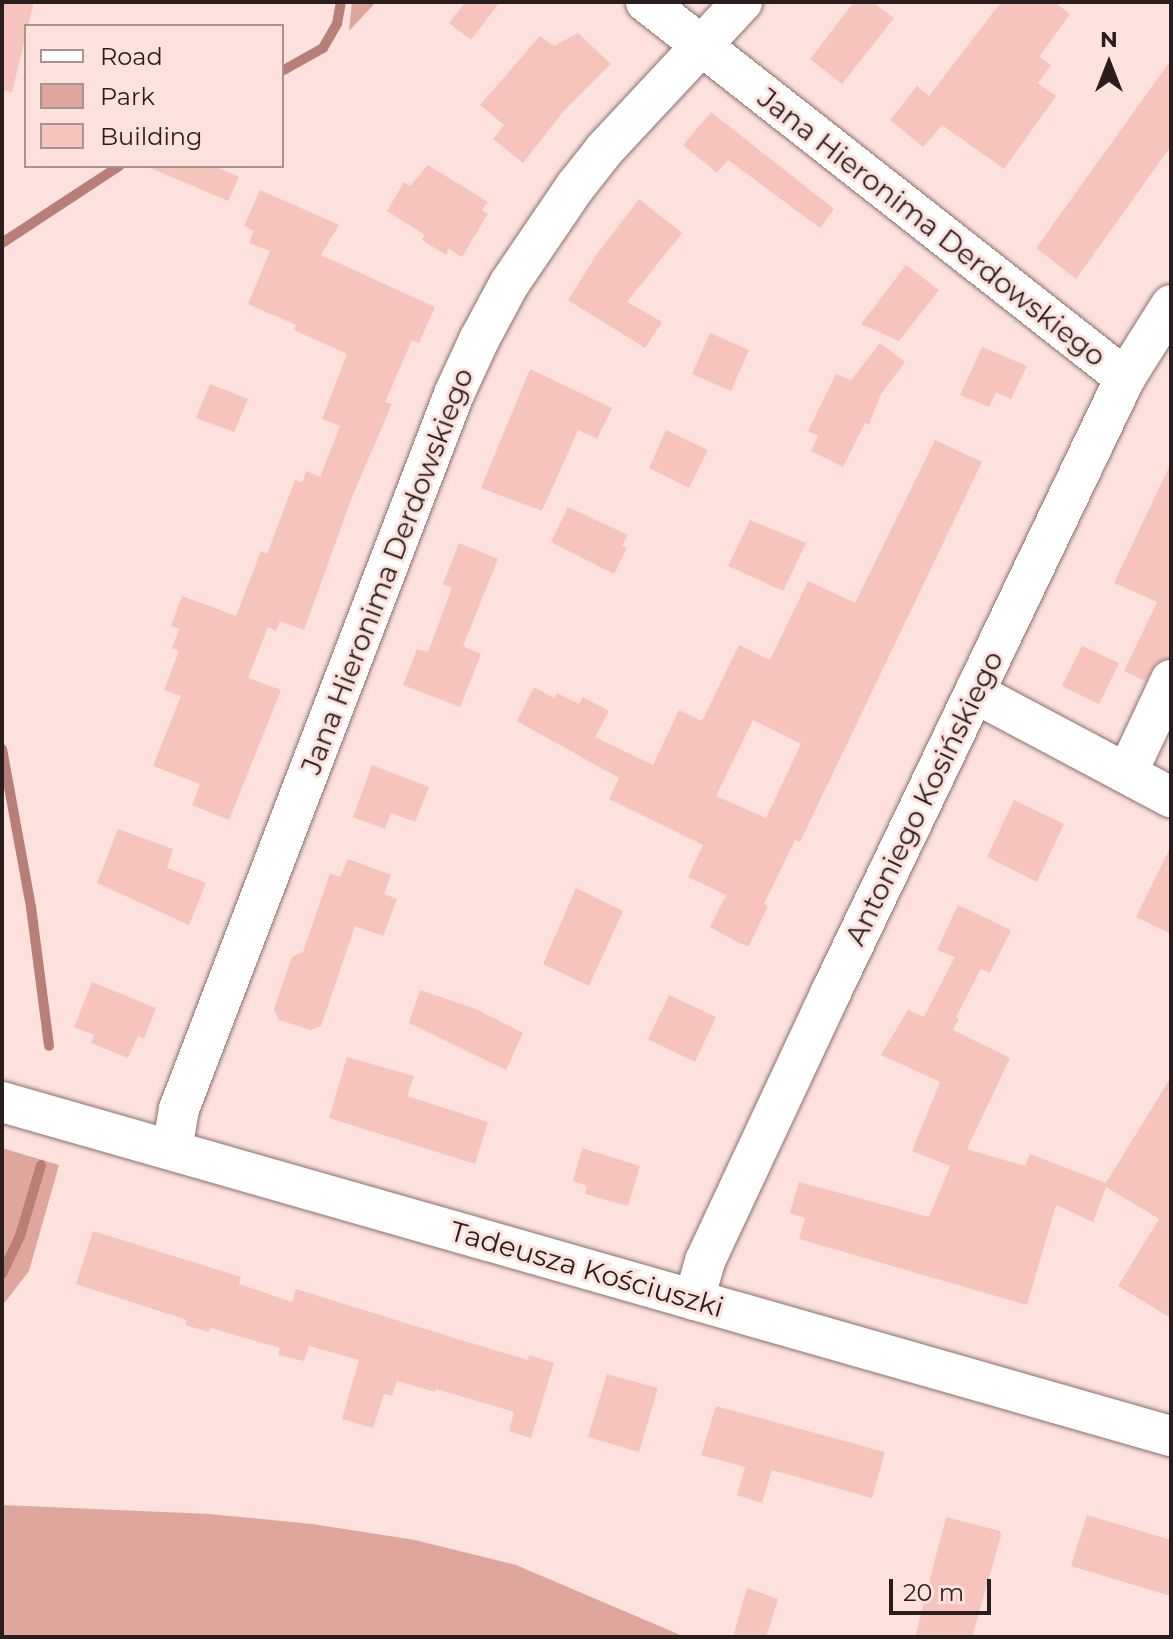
<!DOCTYPE html>
<meta charset="utf-8">
<style>
body{margin:0}
#map{position:relative;width:1173px;height:1639px;overflow:hidden;background:#fce1dd;font-family:Montserrat,sans-serif}
div>[style]{position:absolute}
.green>*{inset:0;background:#dea69d}
.stream>*{height:10px;margin:-5px;padding:0 5px;transform-origin:5px;border-radius:5px;background:#b97f76}
.building>*{inset:0;background:#f7c4bd}
.roads{filter:drop-shadow(0 0 2px #8d6f6b) drop-shadow(0 0 2px #8d6f6b)}
.minor>*{height:40px;margin:-20px;padding:0 20px;transform-origin:20px;border-radius:20px;background:#fff}
span{translate:-50% -50%;white-space:nowrap;text-align:center;line-height:1.15;-webkit-text-stroke:6px #fce1dd;paint-order:stroke}
.street-label{font-size:28px;color:#2a1e1c}
.frame{position:absolute;inset:0;border:4px solid #2a1e1c;pointer-events:none}
.legend{position:absolute;left:24px;top:24px;width:260px;height:144px;box-sizing:border-box;background:#fce1dd;border:2px solid #a89390;margin:0;padding:10px 14px;list-style:none;font-size:24px;color:#2a1e1c}
.legend li{display:flex;align-items:center;gap:16px;height:40px}
.legend b{width:40px;border:2px solid #a89390}
.north{position:absolute;left:1069px;top:24px;width:80px;height:80px;-webkit-text-stroke:6px #fce1dd;paint-order:stroke;rotate:0deg;font-size:22px;font-weight:700;line-height:32px;text-align:center;color:#2a1e1c}
.north::after{content:'';display:block;margin:auto;width:28px;height:36px;background:#2a1e1c;clip-path:polygon(50% 0,100% 100%,50% 72%,0 100%)}
.scale{position:absolute;left:889px;top:1579px;width:102px;height:36px;box-sizing:border-box;border:4px solid #2a1e1c;border-top:0;padding-left:10px;font-size:24px;line-height:28px;white-space:nowrap;color:#2a1e1c;-webkit-text-stroke:6px #fce1dd;paint-order:stroke}
</style>
<div id="map">
<div class="green">
<div style="clip-path:polygon(352px 2px,376px 2px,349px 31px)"></div>
<div style="clip-path:polygon(2px 1148px,59px 1165px,29px 1271px,2px 1306px)"></div>
<div style="clip-path:polygon(2px 1505px,209px 1514px,312px 1524px,415px 1540px,516px 1565px,685px 1637px,2px 1637px)"></div>
</div>
<div class="stream">
<div style="left:282px;top:71px;width:47px;rotate:-29.3deg"></div>
<div style="left:323px;top:48px;width:28px;rotate:-60deg"></div>
<div style="left:337px;top:24px;width:22px;rotate:-80deg"></div>
<div style="left:2px;top:243px;width:140px;rotate:-33.3deg"></div>
<div style="left:2px;top:749px;width:161px;rotate:79.6deg"></div>
<div style="left:31px;top:907px;width:140px;rotate:82.6deg"></div>
<div style="left:2px;top:1274px;width:42px;rotate:-64.7deg"></div>
<div style="left:20px;top:1236px;width:74px;rotate:-73.5deg"></div>
</div>
<div class="building">
<div style="clip-path:polygon(2px 2px,34px 2px,12px 92px,2px 90px)"></div>
<div style="clip-path:polygon(465px 2px,500px 2px,471px 40px,449px 23px)"></div>
<div style="clip-path:polygon(854px 2px,872px 2px,894px 18px,842px 84px,810px 59px)"></div>
<div style="clip-path:polygon(1001px 2px,1054px 2px,1070px 14px,1039px 57px,1051px 65px,1038px 83px,1056px 96px,1004px 169px,942px 125px,923px 147px,890px 120px,917px 86px,929px 96px)"></div>
<div style="clip-path:polygon(578px 33px,611px 64px,562px 113px,523px 163px,493px 139px,504px 125px,480px 105px,540px 36px,554px 46px)"></div>
<div style="clip-path:polygon(1171px 60px,1171px 146px,1076px 279px,1036px 248px)"></div>
<div style="clip-path:polygon(711px 112px,834px 209px,820px 228px,728px 160px,717px 173px,683px 145px)"></div>
<div style="clip-path:polygon(428px 165px,488px 202px,482px 210px,488px 214px,462px 257px,449px 249px,446px 255px,422px 240px,425px 235px,387px 211px,404px 182px,410px 186px)"></div>
<div style="clip-path:polygon(146px 166px,215px 166px,239px 177px,228px 201px)"></div>
<div style="clip-path:polygon(260px 190px,339px 225px,321px 255px,435px 307px,419px 343px,412px 340px,385px 402px,392px 404px,352px 497px,304px 630px,280px 621px,276px 631px,268px 627px,248px 678px,281px 690px,229px 820px,192px 805px,200px 784px,153px 766px,181px 696px,164px 690px,179px 651px,172px 648px,179px 629px,171px 626px,182px 596px,236px 616px,261px 551px,267px 554px,295px 480px,302px 483px,306px 471px,320px 477px,340px 426px,322px 419px,347px 354px,294px 330px,296px 325px,248px 304px,270px 251px,249px 243px,254px 231px,244px 226px)"></div>
<div style="clip-path:polygon(639px 199px,682px 233px,627px 302px,662px 322px,645px 348px,568px 300px,597px 254px)"></div>
<div style="clip-path:polygon(906px 265px,939px 290px,899px 341px,861px 324px)"></div>
<div style="clip-path:polygon(710px 333px,749px 350px,731px 391px,692px 374px)"></div>
<div style="clip-path:polygon(880px 343px,905px 362px,881px 394px,869px 424px,865px 423px,843px 467px,811px 451px,818px 436px,808px 431px,836px 374px,851px 380px)"></div>
<div style="clip-path:polygon(982px 347px,1027px 366px,1011px 399px,996px 392px,989px 407px,960px 395px)"></div>
<div style="clip-path:polygon(530px 369px,612px 408px,597px 439px,578px 430px,542px 511px,481px 488px)"></div>
<div style="clip-path:polygon(210px 384px,248px 399px,234px 432px,196px 418px)"></div>
<div style="clip-path:polygon(666px 430px,708px 450px,689px 488px,649px 468px)"></div>
<div style="clip-path:polygon(evenodd,935px 440px,982px 462px,800px 842px,795px 840px,764px 904px,768px 906px,749px 946px,739px 943px,710px 927px,726px 895px,688px 877px,703px 845px,609px 799px,619px 778px,517px 721px,534px 687px,554px 698px,557px 693px,579px 704px,583px 697px,609px 711px,595px 737px,653px 765px,679px 710px,702px 721px,739px 645px,770px 660px,808px 581px,855px 603px,935px 440px,753px 720px,801px 744px,766px 818px,716px 796px,753px 720px)"></div>
<div style="clip-path:polygon(1171px 463px,1171px 657px,1157px 662px,1145px 681px,1124px 671px,1157px 602px,1114px 583px)"></div>
<div style="clip-path:polygon(568px 507px,628px 535px,622px 546px,627px 548px,614px 574px,551px 542px)"></div>
<div style="clip-path:polygon(750px 520px,806px 543px,783px 591px,728px 566px)"></div>
<div style="clip-path:polygon(459px 543px,498px 559px,463px 646px,481px 654px,460px 707px,403px 685px,417px 649px,428px 652px,452px 588px,443px 584px)"></div>
<div style="clip-path:polygon(1082px 646px,1119px 663px,1099px 704px,1062px 686px)"></div>
<div style="clip-path:polygon(372px 765px,429px 787px,415px 822px,391px 813px,385px 829px,353px 817px)"></div>
<div style="clip-path:polygon(1014px 800px,1064px 824px,1037px 882px,987px 857px)"></div>
<div style="clip-path:polygon(118px 829px,173px 849px,167px 868px,206px 883px,189px 925px,97px 883px)"></div>
<div style="clip-path:polygon(1171px 846px,1171px 934px,1136px 917px)"></div>
<div style="clip-path:polygon(348px 859px,391px 875px,384px 894px,397px 899px,383px 936px,355px 926px,321px 1026px,311px 1030px,279px 1020px,274px 1009px,292px 957px,303px 952px,330px 873px,340px 877px)"></div>
<div style="clip-path:polygon(576px 888px,623px 911px,589px 986px,543px 964px)"></div>
<div style="clip-path:polygon(958px 905px,1011px 930px,990px 973px,981px 969px,956px 1017px,959px 1018px,953px 1030px,1010px 1058px,967px 1149px,1025px 1166px,1030px 1154px,1106px 1183px,1171px 1077px,1171px 1318px,1118px 1286px,1159px 1219px,1106px 1187px,1093px 1222px,1056px 1205px,1027px 1305px,799px 1239px,805px 1218px,790px 1213px,799px 1182px,929px 1217px,950px 1166px,912px 1151px,940px 1082px,881px 1055px,908px 1010px,924px 1017px,930px 1005px,955px 957px,937px 950px)"></div>
<div style="clip-path:polygon(92px 982px,156px 1008px,144px 1038px,138px 1036px,128px 1058px,91px 1043px,94px 1035px,74px 1027px)"></div>
<div style="clip-path:polygon(420px 990px,476px 1009px,523px 1033px,506px 1070px,409px 1023px)"></div>
<div style="clip-path:polygon(669px 995px,716px 1017px,695px 1062px,648px 1039px)"></div>
<div style="clip-path:polygon(347px 1057px,414px 1076px,407px 1096px,488px 1122px,475px 1164px,329px 1118px)"></div>
<div style="clip-path:polygon(582px 1148px,640px 1166px,628px 1206px,585px 1194px,587px 1186px,573px 1181px)"></div>
<div style="clip-path:polygon(93px 1231px,241px 1277px,239px 1284px,292px 1302px,296px 1289px,477px 1345px,528px 1360px,529px 1355px,554px 1363px,531px 1438px,509px 1431px,514px 1412px,436px 1389px,435px 1392px,397px 1381px,392px 1396px,384px 1394px,373px 1428px,342px 1419px,359px 1360px,309px 1346px,304px 1361px,278px 1355px,280px 1348px,211px 1328px,209px 1332px,185px 1325px,187px 1320px,76px 1284px)"></div>
<div style="clip-path:polygon(607px 1374px,658px 1388px,639px 1452px,588px 1437px)"></div>
<div style="clip-path:polygon(716px 1406px,885px 1452px,872px 1498px,772px 1470px,762px 1503px,737px 1495px,745px 1467px,701px 1455px)"></div>
<div style="clip-path:polygon(1087px 1515px,1171px 1540px,1171px 1596px,1071px 1566px)"></div>
<div style="clip-path:polygon(946px 1517px,1000px 1531px,1001px 1536px,972px 1637px,915px 1637px)"></div>
<div style="clip-path:polygon(747px 1588px,778px 1599px,766px 1637px,733px 1637px)"></div>
</div>
<div class="roads">
<div class="minor">
<div style="left:646px;top:2px;width:609px;rotate:38.13deg"></div>
<div style="left:975px;top:693px;width:222px;rotate:28deg"></div>
<div style="left:1127px;top:773px;width:103px;rotate:-64.7deg"></div>
<div style="left:2px;top:1102px;width:1216px;rotate:15.95deg"></div>
<div style="left:172px;top:1150px;width:42px;rotate:-80.3deg"></div>
<div style="left:179px;top:1109px;width:766px;rotate:-68.96deg"></div>
<div style="left:454px;top:394px;width:60px;rotate:-65.2deg"></div>
<div style="left:479px;top:340px;width:64px;rotate:-61.8deg"></div>
<div style="left:509px;top:284px;width:117px;rotate:-55.8deg"></div>
<div style="left:575px;top:187px;width:48px;rotate:-51.7deg"></div>
<div style="left:605px;top:149px;width:201px;rotate:-47deg"></div>
<div style="left:694px;top:1300px;width:41px;rotate:-74.2deg"></div>
<div style="left:705px;top:1261px;width:297px;rotate:-64.9deg"></div>
<div style="left:831px;top:992px;width:681px;rotate:-64.41deg"></div>
<div style="left:1125px;top:378px;width:86px;rotate:-57.8deg"></div>
</div>
</div>
<div class="street-label">
<span style="left:932px;top:227px;rotate:38deg">Jana Hieronima Derdowskiego</span>
<span style="left:387px;top:571px;rotate:-69deg">Jana Hieronima Derdowskiego</span>
<span style="left:924px;top:798px;rotate:-64deg">Antoniego Kosińskiego</span>
<span style="left:587px;top:1269px;rotate:16deg">Tadeusza Kościuszki</span>
</div>
<div class="frame"></div>
<ul class="legend">
<li><b style="height:10px;background:#fff"></b>Road</li>
<li><b style="height:22px;background:#dea69d"></b>Park</li>
<li><b style="height:22px;background:#f7c4bd"></b>Building</li>
</ul>
<div class="north">N</div>
<div class="scale">20 m</div>
</div>
